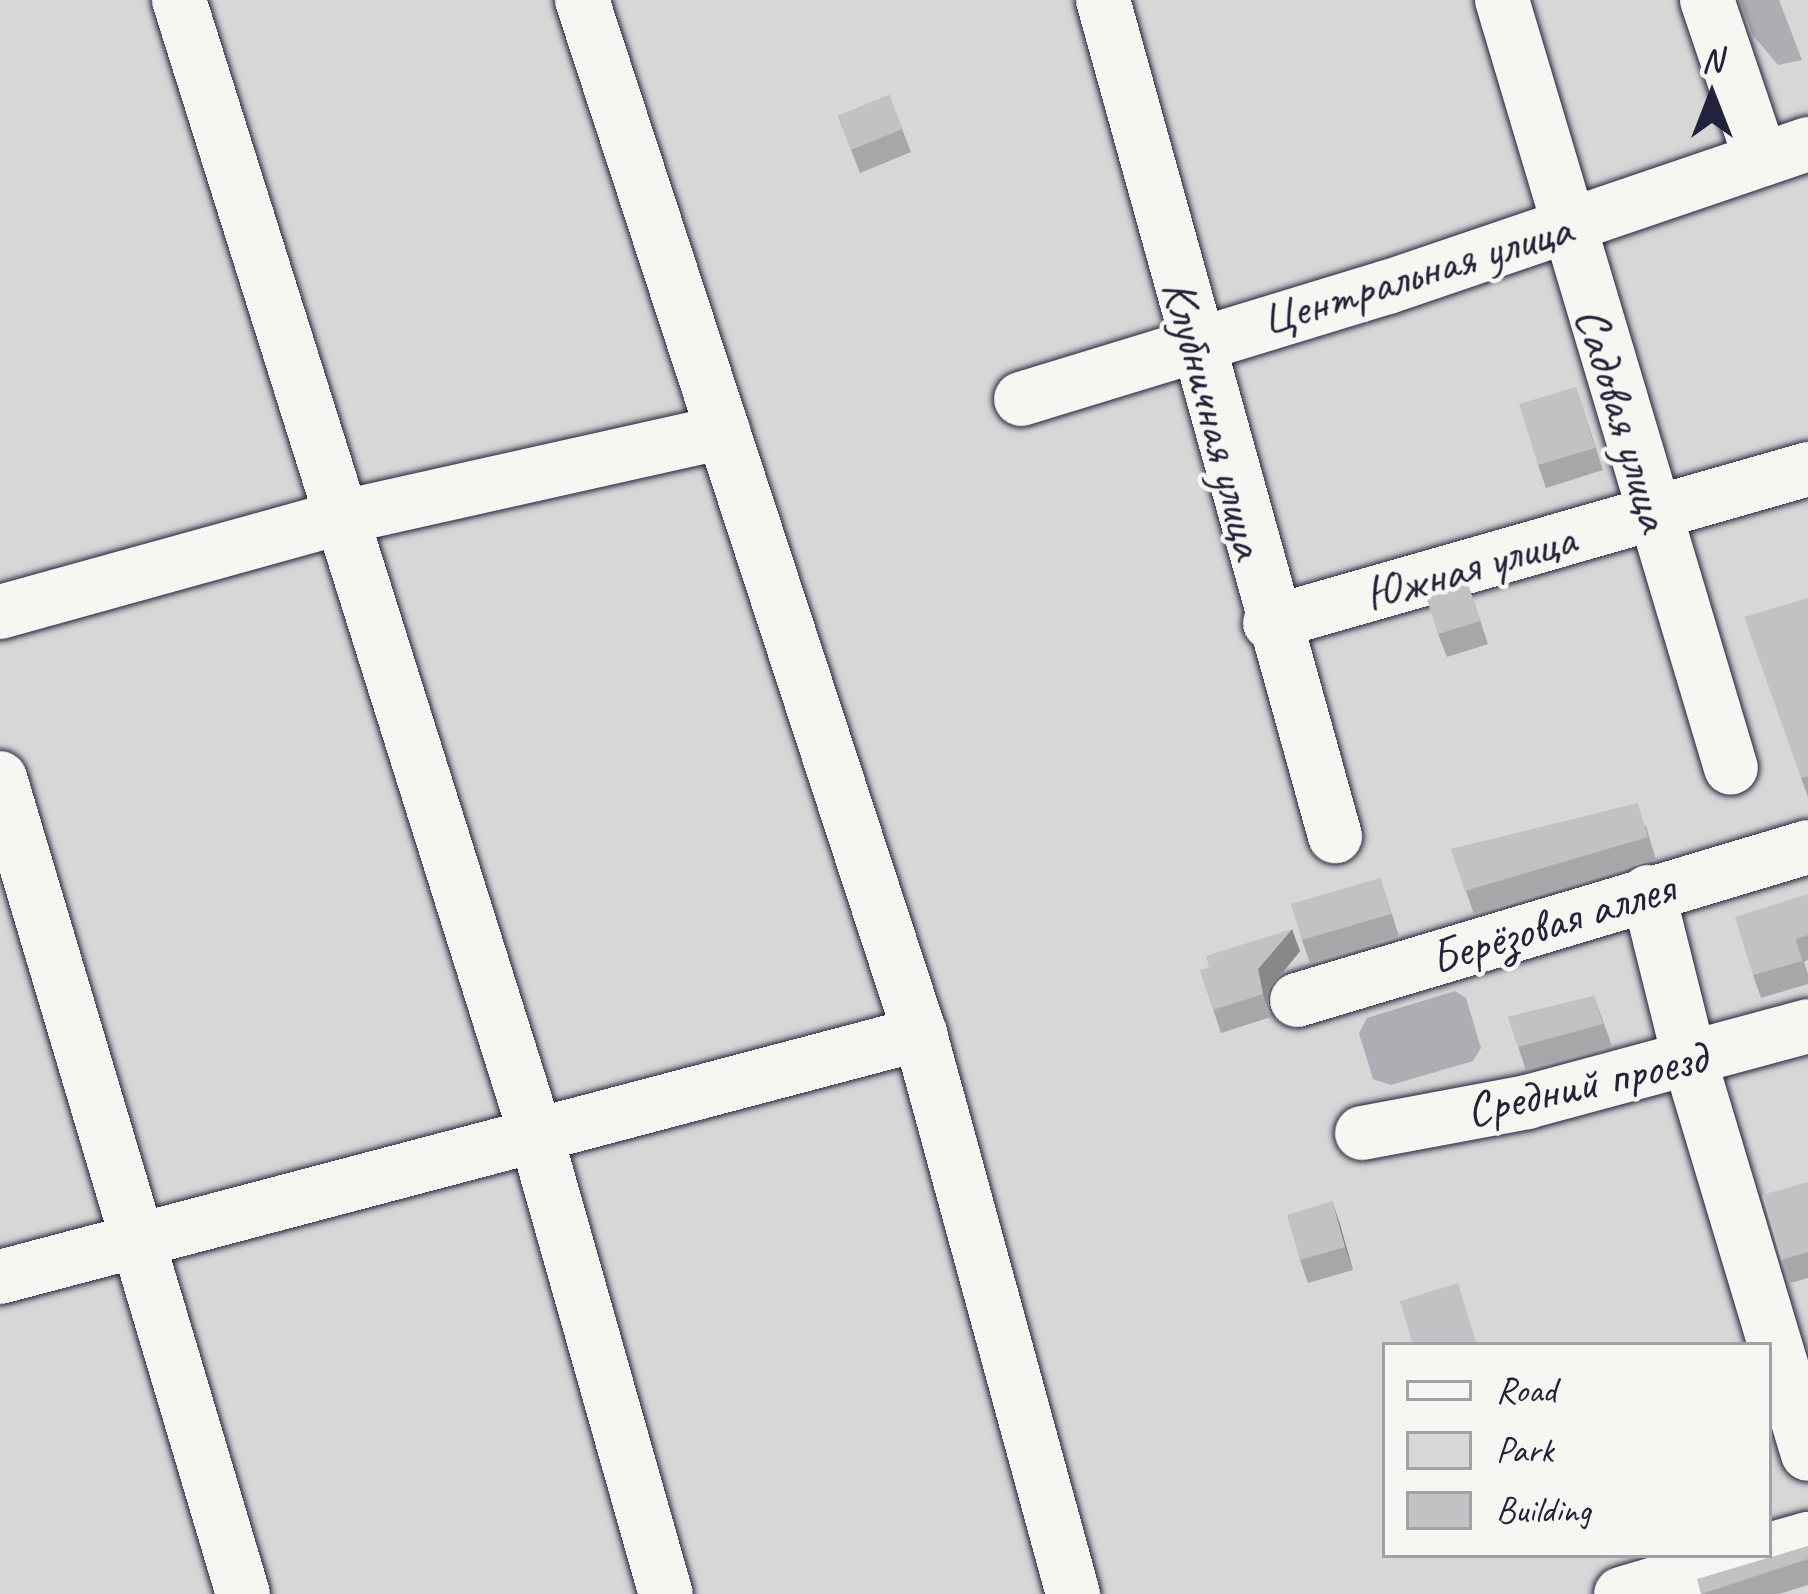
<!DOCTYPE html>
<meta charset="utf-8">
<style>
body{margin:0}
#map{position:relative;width:1808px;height:1594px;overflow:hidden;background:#f6f6f2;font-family:Caveat,sans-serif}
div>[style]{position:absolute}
.green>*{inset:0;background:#d7d7d7}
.water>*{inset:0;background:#adadb3}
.roads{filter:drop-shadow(0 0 3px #22223b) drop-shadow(0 0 3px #22223b)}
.minor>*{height:54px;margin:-27px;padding:0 27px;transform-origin:27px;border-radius:27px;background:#f6f6f2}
.wall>*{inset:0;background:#a7a7a9}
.shaded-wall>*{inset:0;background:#888889}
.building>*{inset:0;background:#c2c2c4}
span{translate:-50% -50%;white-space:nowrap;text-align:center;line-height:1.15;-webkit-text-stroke:9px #f6f6f2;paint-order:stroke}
.street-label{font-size:48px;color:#22223b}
.legend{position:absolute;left:1382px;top:1342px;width:390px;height:216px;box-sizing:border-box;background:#f6f6f2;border:3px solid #a1a1a9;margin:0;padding:15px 21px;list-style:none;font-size:36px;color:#22223b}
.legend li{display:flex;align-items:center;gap:24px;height:60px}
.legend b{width:60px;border:3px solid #a1a1a9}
.north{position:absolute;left:1652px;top:36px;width:120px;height:120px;-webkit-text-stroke:9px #f6f6f2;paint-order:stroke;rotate:0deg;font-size:33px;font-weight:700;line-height:48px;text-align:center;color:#22223b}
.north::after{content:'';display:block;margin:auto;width:42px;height:54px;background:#22223b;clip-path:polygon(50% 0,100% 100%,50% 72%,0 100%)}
</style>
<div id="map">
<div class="green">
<div style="clip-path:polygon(evenodd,0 0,1808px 0,1808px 1594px,0 1594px,0 0,1385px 1345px,1769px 1345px,1769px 1555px,1385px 1555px,1385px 1345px)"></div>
</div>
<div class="water">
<div style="clip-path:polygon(1740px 0,1779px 0,1802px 60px,1778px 65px,1752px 34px)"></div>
<div style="clip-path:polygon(1455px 991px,1466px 998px,1481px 1048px,1473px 1061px,1391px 1085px,1373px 1079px,1359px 1033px,1367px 1018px)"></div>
</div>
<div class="roads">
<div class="minor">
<div style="left:179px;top:0;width:1187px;rotate:72.54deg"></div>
<div style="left:535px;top:1132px;width:480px;rotate:74.2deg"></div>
<div style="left:582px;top:0;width:1088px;rotate:71.9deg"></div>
<div style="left:920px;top:1034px;width:581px;rotate:74.72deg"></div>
<div style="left:1103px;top:0;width:868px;rotate:74.49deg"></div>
<div style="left:1502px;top:0;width:801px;rotate:73.4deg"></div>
<div style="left:1707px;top:0;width:166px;rotate:71.3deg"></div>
<div style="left:1021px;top:399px;width:384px;rotate:-17deg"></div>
<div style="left:1388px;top:287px;width:444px;rotate:-18.8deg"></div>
<div style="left:0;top:612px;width:352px;rotate:-15.5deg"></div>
<div style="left:339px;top:518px;width:394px;rotate:-12.6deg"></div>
<div style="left:1270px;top:623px;width:560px;rotate:-15.97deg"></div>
<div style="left:0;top:778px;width:851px;rotate:73.42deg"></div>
<div style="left:1648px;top:892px;width:174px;rotate:76deg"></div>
<div style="left:1690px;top:1061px;width:410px;rotate:73.3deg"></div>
<div style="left:1297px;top:1000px;width:533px;rotate:-16.67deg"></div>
<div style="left:1362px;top:1133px;width:168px;rotate:-10.6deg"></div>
<div style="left:1527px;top:1102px;width:291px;rotate:-15.1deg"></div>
<div style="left:0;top:1277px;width:952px;rotate:-14.8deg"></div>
<div style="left:1769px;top:1550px;width:41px;rotate:-15.8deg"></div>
<div style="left:1621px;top:1594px;width:138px;rotate:-16.5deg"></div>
</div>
</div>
<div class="wall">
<div style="clip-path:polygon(889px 95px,911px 152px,860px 173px,838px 116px)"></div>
<div style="clip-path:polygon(1576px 387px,1603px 470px,1546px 488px,1538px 465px)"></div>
<div style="clip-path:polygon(1465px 575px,1488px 644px,1447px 657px,1438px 634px)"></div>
<div style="clip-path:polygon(1808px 598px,1808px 797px,1801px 778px)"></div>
<div style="clip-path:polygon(1646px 826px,1656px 860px,1474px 914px,1451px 849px)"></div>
<div style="clip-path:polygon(1380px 878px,1399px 936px,1310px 963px,1302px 940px)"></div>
<div style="clip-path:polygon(1808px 894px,1808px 960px,1804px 962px,1808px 974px,1808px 984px,1761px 998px,1753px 975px)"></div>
<div style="clip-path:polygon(1300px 951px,1267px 992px,1271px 1017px,1221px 1033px,1200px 970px)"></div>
<div style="clip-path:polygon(1594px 996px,1612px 1046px,1526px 1070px,1508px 1017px)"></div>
<div style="clip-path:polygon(1808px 1182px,1808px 1278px,1790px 1283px,1781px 1260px)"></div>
<div style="clip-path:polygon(1332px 1201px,1353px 1270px,1308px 1283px,1300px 1260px)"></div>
<div style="clip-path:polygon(1808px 1546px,1808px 1585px,1779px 1594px,1701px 1594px)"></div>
</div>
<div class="shaded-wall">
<div style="clip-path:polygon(1292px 929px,1300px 951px,1267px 992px,1271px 1017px,1263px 994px,1258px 969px)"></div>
<div style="clip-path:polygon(1332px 1201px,1340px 1224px,1353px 1270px,1345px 1247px)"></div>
</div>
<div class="building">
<div style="clip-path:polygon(889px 95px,902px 129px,851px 150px,838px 116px)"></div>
<div style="clip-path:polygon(1576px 387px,1595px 448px,1538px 465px,1519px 404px)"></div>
<div style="clip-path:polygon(1465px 575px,1480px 621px,1438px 634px,1423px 587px)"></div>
<div style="clip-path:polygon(1808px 598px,1808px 776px,1801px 778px,1744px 617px)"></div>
<div style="clip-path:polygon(1638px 803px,1648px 837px,1465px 891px,1451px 849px)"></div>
<div style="clip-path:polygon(1380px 878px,1391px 914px,1302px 940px,1291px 904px)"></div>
<div style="clip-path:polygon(1808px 894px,1808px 935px,1796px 939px,1802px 961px,1753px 975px,1735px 917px)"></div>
<div style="clip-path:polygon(1292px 929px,1258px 969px,1263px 994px,1213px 1010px,1200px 970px,1209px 967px,1206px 956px)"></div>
<div style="clip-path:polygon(1594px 996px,1603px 1024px,1518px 1047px,1508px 1017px)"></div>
<div style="clip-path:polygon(1808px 1182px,1808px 1252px,1781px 1260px,1762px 1195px)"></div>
<div style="clip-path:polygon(1332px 1201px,1345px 1247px,1300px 1260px,1287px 1215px)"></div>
<div style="clip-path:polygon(1458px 1283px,1477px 1345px,1413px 1345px,1400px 1301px)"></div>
<div style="clip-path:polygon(1808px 1546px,1808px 1559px,1701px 1594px,1697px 1579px)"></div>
</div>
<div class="street-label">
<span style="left:1416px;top:274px;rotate:-17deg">Центральная улица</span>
<span style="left:1214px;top:419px;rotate:75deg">Клубничная улица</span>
<span style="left:1623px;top:419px;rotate:73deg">Садовая улица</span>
<span style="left:1470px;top:567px;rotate:-16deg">Южная улица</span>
<span style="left:1552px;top:923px;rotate:-17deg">Берёзовая аллея</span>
<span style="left:1586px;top:1084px;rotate:-13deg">Средний проезд</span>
</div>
<ul class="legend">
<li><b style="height:15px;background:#f6f6f2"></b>Road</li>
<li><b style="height:33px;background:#d7d7d7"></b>Park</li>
<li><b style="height:33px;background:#c2c2c4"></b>Building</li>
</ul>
<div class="north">N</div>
</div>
